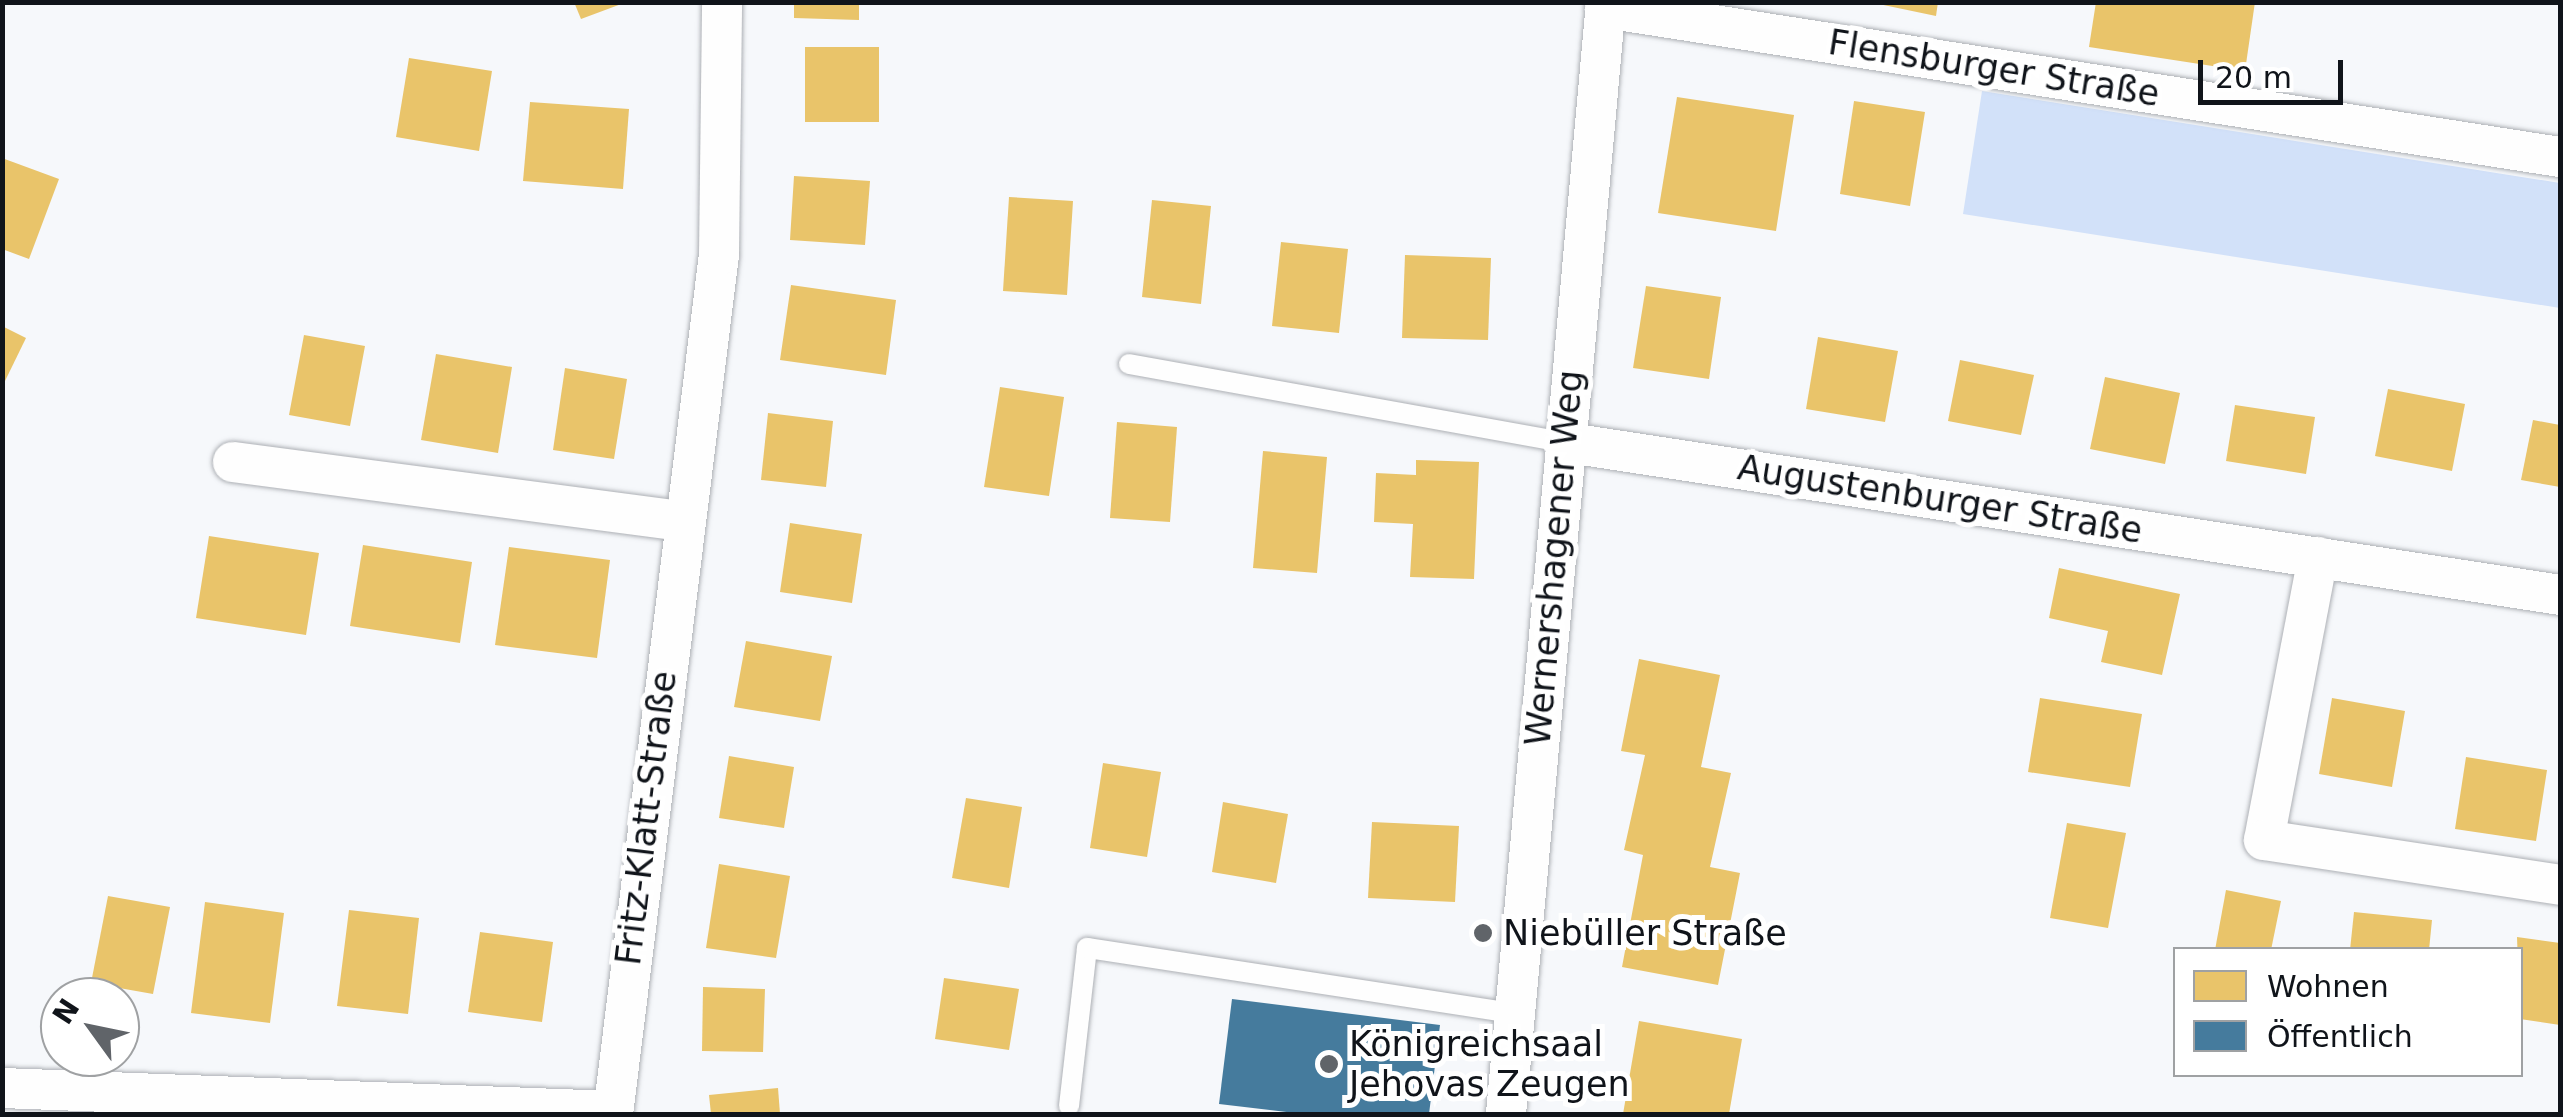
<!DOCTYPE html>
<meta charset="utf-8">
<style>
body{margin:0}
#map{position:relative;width:2563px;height:1117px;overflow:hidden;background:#f6f8fb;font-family:"DejaVu Sans",sans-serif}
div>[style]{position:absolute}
.green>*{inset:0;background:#d2e1f9}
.homes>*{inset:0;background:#e9c46a}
.public>*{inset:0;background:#457b9d}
.roads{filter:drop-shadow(0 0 2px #adb0b5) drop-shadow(0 0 2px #adb0b5)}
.lane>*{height:20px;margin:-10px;padding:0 10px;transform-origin:10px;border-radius:10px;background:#fefefe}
.street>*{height:40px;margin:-20px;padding:0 20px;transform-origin:20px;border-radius:20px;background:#fefefe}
.dots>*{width:28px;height:28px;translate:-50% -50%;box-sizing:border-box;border:5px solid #fff;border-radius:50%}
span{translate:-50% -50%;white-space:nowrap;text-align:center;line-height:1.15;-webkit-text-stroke:10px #fff;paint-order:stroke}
.street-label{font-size:35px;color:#10141a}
.poi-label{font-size:35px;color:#10141a}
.left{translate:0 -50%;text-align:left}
.frame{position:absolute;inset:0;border:5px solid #10141a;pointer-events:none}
.legend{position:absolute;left:2173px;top:947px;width:350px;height:130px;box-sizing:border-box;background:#fff;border:2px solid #9fa1a3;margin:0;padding:12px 18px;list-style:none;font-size:30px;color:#10141a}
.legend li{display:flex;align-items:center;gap:20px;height:50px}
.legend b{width:50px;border:2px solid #9fa1a3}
.north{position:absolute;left:40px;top:977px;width:100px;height:100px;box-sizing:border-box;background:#fff;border:2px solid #9fa1a3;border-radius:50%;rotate:303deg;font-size:28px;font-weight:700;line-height:40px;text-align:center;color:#10141a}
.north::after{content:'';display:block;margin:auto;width:35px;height:45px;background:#606469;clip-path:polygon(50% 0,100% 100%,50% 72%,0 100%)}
.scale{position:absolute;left:2198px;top:60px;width:145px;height:45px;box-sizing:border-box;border:5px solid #10141a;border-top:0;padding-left:12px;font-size:30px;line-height:35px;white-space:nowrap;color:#10141a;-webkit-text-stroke:8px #fff;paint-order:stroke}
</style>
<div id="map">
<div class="green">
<div style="clip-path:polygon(1982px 91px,2560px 183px,2560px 308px,1963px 214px)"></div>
</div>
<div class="homes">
<div style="clip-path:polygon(574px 2px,624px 2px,624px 3px,581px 19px)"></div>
<div style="clip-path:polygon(794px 2px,859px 2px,859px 20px,794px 18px)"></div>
<div style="clip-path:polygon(1869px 2px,1938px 2px,1936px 16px)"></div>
<div style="clip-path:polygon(2096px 2px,2255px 2px,2245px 71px,2089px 47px)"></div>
<div style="clip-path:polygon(805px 47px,879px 47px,879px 122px,805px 122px)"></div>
<div style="clip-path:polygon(409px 58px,492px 71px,479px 151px,396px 137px)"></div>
<div style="clip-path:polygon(1677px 97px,1794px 115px,1776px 231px,1658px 213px)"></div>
<div style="clip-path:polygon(1854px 101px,1925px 112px,1910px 206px,1840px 194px)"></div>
<div style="clip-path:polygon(530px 102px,629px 109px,623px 189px,523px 181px)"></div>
<div style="clip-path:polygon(2px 158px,59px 179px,29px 259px,2px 249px)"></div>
<div style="clip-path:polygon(794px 176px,870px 181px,865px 245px,790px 240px)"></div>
<div style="clip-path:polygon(1009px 197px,1073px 201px,1067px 295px,1003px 291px)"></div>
<div style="clip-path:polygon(1152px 200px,1211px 206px,1201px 304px,1142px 297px)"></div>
<div style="clip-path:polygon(1281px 242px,1348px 249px,1339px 333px,1272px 326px)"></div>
<div style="clip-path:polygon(1405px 255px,1491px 258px,1488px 340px,1402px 338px)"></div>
<div style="clip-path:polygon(791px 285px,896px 300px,886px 375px,780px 360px)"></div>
<div style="clip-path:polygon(1646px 286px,1721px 297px,1709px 379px,1633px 368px)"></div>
<div style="clip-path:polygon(2px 326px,26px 338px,5px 381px,2px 380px)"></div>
<div style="clip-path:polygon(304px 335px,365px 346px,350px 426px,289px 415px)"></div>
<div style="clip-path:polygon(1818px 337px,1898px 351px,1885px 422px,1806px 409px)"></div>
<div style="clip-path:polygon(436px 354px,512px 367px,498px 453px,421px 440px)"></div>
<div style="clip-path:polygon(1960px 360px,2034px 375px,2021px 435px,1948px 421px)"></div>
<div style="clip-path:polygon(565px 368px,627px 379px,614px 459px,553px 450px)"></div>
<div style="clip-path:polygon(2105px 377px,2180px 393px,2165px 464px,2090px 449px)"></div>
<div style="clip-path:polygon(1000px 387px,1064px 397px,1049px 496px,984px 487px)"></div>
<div style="clip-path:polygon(2388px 389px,2465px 404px,2452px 471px,2375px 456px)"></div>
<div style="clip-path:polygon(2235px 405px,2315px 417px,2306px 474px,2226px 461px)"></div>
<div style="clip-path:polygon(768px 413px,833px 421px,826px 487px,761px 480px)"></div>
<div style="clip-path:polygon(2533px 420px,2560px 425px,2560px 487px,2521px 480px)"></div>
<div style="clip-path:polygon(1117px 422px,1177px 427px,1170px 522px,1110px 518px)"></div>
<div style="clip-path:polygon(1263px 451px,1327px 457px,1317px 573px,1253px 568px)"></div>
<div style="clip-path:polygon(1416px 460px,1479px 462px,1474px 579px,1410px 577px,1413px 524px,1374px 522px,1376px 473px,1416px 475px)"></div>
<div style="clip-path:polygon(790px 523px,862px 534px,852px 603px,780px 592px)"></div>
<div style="clip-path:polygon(209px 536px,319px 553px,306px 635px,196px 618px)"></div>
<div style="clip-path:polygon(363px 545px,472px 562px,460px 643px,350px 626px)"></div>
<div style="clip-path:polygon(509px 547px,610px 560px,597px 658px,495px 645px)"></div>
<div style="clip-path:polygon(2059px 568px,2180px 594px,2162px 675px,2101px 662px,2108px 631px,2049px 618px)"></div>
<div style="clip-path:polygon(746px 641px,832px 656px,820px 721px,734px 707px)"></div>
<div style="clip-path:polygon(1639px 659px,1720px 675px,1701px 767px,1731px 773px,1710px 867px,1740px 873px,1718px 985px,1622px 967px,1643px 855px,1624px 850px,1645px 755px,1621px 751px)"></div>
<div style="clip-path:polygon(2040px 698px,2142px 714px,2130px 787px,2028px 772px)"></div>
<div style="clip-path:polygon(2332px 698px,2405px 711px,2392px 787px,2319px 774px)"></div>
<div style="clip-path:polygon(729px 756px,794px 767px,784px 828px,719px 818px)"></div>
<div style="clip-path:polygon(2466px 757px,2547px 770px,2536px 841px,2455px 829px)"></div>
<div style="clip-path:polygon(1103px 763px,1161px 772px,1147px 857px,1090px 848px)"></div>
<div style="clip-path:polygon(966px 798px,1022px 807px,1009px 888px,952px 878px)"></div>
<div style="clip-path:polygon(1223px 802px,1288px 814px,1276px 883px,1212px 872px)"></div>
<div style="clip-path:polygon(1372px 822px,1459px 826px,1455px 902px,1368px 898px)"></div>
<div style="clip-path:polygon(2067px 823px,2126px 833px,2108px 928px,2050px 918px)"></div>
<div style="clip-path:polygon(719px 864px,790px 876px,776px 958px,706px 948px)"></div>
<div style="clip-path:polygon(2226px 890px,2281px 901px,2271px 950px,2215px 950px)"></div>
<div style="clip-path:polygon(108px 896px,170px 907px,153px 994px,91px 983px)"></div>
<div style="clip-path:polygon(205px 902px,284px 913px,270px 1023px,191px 1013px)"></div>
<div style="clip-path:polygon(349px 910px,419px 918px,408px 1014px,337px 1006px)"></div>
<div style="clip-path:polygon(2354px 912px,2432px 920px,2429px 950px,2350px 950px)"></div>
<div style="clip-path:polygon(480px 932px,553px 942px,542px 1022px,468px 1012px)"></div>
<div style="clip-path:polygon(2517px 937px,2560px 943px,2560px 1025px,2520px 1019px)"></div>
<div style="clip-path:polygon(944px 978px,1019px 989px,1009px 1050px,935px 1039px)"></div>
<div style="clip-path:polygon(703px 987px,765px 989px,763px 1052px,702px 1051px)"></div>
<div style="clip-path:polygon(1639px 1021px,1742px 1039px,1729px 1114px,1623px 1114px)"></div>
<div style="clip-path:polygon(778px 1088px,780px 1114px,711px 1114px,709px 1095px)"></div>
</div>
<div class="public">
<div style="clip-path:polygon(1232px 999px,1440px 1025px,1429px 1114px,1303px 1114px,1219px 1104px)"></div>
</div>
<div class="roads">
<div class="lane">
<div style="left:1129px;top:364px;width:441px;rotate:10.2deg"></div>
<div style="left:1069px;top:1106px;width:159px;rotate:-83.5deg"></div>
<div style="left:1087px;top:948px;width:434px;rotate:8.7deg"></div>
</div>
<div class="street">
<div style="left:1605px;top:8px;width:967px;rotate:8.87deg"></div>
<div style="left:1563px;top:442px;width:1009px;rotate:8.72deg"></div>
<div style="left:233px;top:462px;width:455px;rotate:7.5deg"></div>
<div style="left:2318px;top:557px;width:288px;rotate:100.8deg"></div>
<div style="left:2264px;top:840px;width:299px;rotate:8.6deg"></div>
<div style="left:2px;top:1088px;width:611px;rotate:2.16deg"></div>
<div style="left:613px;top:1114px;width:866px;rotate:-82.97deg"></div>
<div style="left:719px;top:255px;width:253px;rotate:-89.3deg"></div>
<div style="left:1506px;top:1114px;width:1116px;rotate:-84.86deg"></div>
</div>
</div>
<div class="dots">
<div style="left:1483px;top:933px;background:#606469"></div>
<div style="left:1329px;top:1064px;background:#606469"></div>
</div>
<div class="street-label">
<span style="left:1994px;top:68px;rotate:9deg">Flensburger Straße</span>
<span style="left:1940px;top:499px;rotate:9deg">Augustenburger Straße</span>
<span style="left:1554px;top:558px;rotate:-85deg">Wernershagener Weg</span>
<span style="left:646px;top:818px;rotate:-83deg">Fritz-Klatt-Straße</span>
</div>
<div class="poi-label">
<span class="left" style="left:1503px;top:933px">Niebüller Straße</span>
<span class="left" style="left:1349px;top:1064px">Königreichsaal<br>Jehovas Zeugen</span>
</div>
<div class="frame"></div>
<ul class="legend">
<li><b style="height:28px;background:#e9c46a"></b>Wohnen</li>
<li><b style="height:28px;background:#457b9d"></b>Öffentlich</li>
</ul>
<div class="north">N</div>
<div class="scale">20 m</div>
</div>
